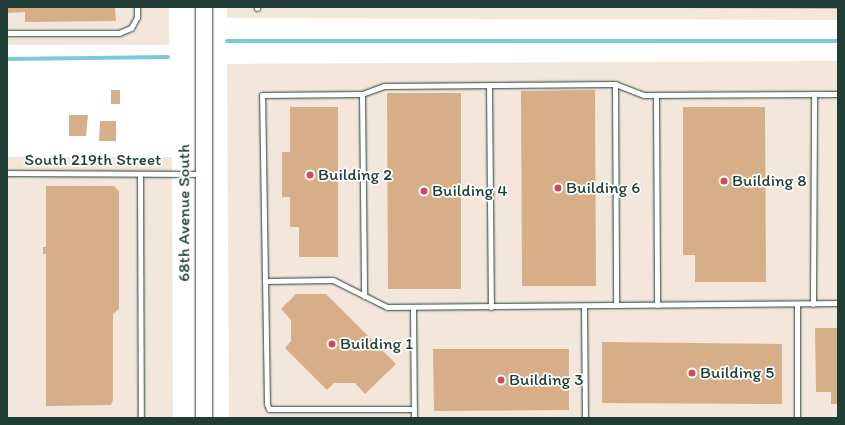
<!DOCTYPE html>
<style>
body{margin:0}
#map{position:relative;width:845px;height:425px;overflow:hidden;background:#fff;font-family:Itim,sans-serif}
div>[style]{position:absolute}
.built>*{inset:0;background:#f3e7db}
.stream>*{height:4px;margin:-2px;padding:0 2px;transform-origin:2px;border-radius:2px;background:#7bc9d9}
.building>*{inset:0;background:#d6af88}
.roads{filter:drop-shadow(0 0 1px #1f3d34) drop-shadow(0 0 1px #1f3d34)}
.lane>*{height:5px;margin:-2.5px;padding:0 2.5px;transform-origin:2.5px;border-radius:2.5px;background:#fff}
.primary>*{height:16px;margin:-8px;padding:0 8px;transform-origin:8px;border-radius:8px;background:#fff}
.dots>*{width:11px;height:11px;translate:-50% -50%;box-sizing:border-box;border:2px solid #fff;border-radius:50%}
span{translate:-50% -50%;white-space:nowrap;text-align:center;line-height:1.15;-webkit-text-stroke:3.5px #fff;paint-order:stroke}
.street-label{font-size:17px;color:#1f3d34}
.poi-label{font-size:17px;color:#1f3d34}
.left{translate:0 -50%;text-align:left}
.frame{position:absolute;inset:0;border:8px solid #1f3d34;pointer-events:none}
</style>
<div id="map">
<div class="built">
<div style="clip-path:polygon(7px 7px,169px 7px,169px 45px,7px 45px)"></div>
<div style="clip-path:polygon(227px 7px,838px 7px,838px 20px,227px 18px)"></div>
<div style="clip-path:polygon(838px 61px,838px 418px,229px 418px,227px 64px)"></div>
<div style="clip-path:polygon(7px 157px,172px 157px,173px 418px,7px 418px)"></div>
</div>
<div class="stream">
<div style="left:227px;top:41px;width:611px"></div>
<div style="left:7px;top:59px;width:161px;rotate:-0.7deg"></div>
</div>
<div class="building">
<div style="clip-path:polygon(7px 7px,115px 7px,116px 21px,25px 22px,25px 12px,7px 13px)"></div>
<div style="clip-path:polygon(676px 7px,838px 7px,838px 9px,676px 8px)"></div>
<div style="clip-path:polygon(111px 90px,120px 90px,120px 104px,111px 104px)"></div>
<div style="clip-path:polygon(595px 90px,596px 286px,522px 286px,521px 91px)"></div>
<div style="clip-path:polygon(387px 93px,461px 93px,461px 289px,388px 289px)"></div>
<div style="clip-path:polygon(290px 107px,338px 107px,338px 257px,299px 257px,299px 227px,290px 227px,290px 197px,282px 197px,282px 152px,290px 152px)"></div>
<div style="clip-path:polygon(683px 107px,765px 107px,766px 282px,695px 282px,695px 255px,683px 255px)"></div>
<div style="clip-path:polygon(69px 115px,88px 115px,86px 136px,69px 136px)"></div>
<div style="clip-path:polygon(100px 121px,116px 121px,116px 141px,99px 141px)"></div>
<div style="clip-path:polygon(46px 186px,114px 186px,119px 191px,119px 309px,113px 314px,113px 400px,111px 405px,46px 406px,46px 254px,43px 254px,43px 247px,46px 247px)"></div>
<div style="clip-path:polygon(296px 294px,326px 294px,396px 364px,365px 394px,355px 383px,334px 383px,327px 390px,285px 348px,291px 341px,291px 320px,281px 309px)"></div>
<div style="clip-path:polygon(815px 328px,838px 328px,838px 404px,831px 404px,831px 392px,816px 392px)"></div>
<div style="clip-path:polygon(602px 342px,782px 344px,782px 404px,602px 403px)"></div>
<div style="clip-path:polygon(433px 349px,569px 349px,569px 410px,434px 411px)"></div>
</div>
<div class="roads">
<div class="lane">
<div style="left:257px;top:8px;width:1px;rotate:-90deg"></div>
<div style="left:7px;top:33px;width:112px"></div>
<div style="left:119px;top:33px;width:13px;rotate:-23deg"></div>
<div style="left:131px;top:28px;width:13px;rotate:-61deg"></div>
<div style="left:137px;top:17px;width:10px;rotate:-90deg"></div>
<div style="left:615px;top:84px;width:221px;rotate:89.7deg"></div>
<div style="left:489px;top:85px;width:222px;rotate:89.5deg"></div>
<div style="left:362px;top:94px;width:202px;rotate:89.4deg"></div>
<div style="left:656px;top:95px;width:210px;rotate:89.7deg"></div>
<div style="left:7px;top:173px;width:194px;rotate:0.3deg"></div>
<div style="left:140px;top:174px;width:244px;rotate:89.8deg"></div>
<div style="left:265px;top:281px;width:186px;rotate:-90.9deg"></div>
<div style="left:262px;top:95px;width:100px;rotate:-0.6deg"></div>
<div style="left:362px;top:94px;width:23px;rotate:-20deg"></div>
<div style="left:384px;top:86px;width:231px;rotate:-0.5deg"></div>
<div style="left:615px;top:84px;width:31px;rotate:21deg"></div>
<div style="left:644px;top:95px;width:194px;rotate:-0.3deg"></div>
<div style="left:797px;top:304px;width:114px;rotate:90deg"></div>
<div style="left:813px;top:304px;width:210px;rotate:-89.7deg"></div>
<div style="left:584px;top:306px;width:112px;rotate:89.5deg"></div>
<div style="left:413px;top:307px;width:111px;rotate:89.5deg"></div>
<div style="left:414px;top:409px;width:145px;rotate:180deg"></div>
<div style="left:269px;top:409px;width:5px;rotate:-112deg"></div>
<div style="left:267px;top:404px;width:123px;rotate:-90.9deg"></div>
<div style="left:265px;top:281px;width:68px;rotate:-0.8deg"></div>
<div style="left:333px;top:280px;width:60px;rotate:26.6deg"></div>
<div style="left:387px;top:307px;width:451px;rotate:-0.5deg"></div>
</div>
<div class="primary">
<div style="left:204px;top:418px;width:411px;rotate:-90deg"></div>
</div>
</div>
<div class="dots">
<div style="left:310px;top:175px;background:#d1495b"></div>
<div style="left:724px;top:181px;background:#d1495b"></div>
<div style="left:558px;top:188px;background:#d1495b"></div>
<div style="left:424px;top:191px;background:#d1495b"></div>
<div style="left:332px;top:344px;background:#d1495b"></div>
<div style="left:692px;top:373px;background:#d1495b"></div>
<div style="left:501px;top:380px;background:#d1495b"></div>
</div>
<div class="street-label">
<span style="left:93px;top:160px">South 219th Street</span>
<span style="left:184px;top:213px;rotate:-90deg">68th Avenue South</span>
</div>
<div class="poi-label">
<span class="left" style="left:318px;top:175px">Building 2</span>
<span class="left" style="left:732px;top:181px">Building 8</span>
<span class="left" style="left:566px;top:188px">Building 6</span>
<span class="left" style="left:432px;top:191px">Building 4</span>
<span class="left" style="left:340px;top:344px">Building 1</span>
<span class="left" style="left:700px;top:373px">Building 5</span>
<span class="left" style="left:509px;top:380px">Building 3</span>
</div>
<div class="frame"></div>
</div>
